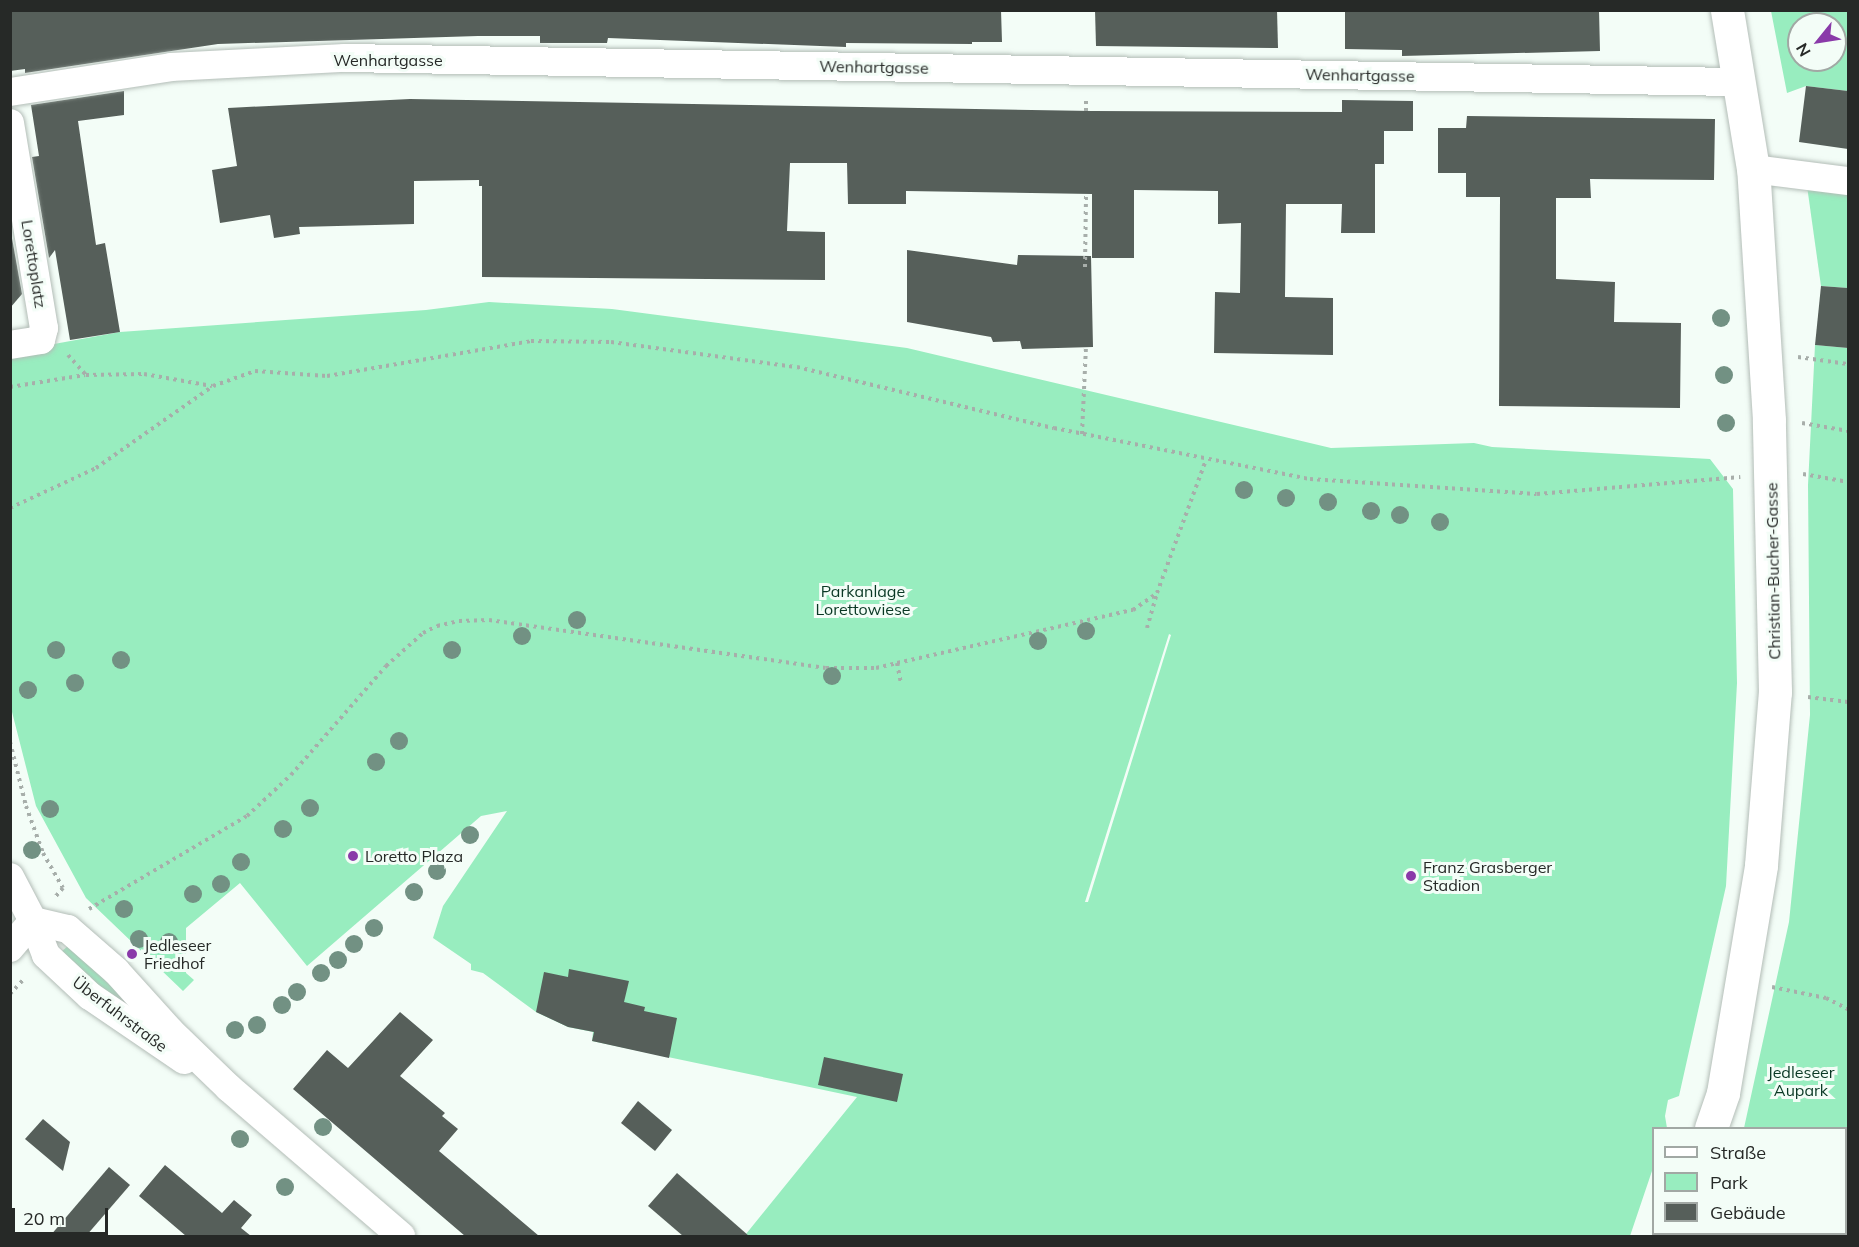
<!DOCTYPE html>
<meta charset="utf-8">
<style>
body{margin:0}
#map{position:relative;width:1859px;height:1247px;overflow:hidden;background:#f3fdf7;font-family:Mulish,sans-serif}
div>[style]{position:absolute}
.green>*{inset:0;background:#98edbf}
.building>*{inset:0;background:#565f5a}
.path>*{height:4px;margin-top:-2px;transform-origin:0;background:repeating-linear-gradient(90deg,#a7aeaa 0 3px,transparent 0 7.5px)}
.roads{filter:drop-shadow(0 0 2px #b3bdb7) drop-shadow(0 0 2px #b3bdb7)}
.minor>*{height:28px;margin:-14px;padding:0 14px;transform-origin:14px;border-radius:14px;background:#fff}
.tertiary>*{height:33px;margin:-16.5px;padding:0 16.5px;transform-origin:16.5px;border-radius:16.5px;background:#fff}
.trees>*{width:18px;height:18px;margin:-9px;border-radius:50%;background:#729183}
.dots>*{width:16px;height:16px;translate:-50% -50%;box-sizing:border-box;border:3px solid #f3fdf7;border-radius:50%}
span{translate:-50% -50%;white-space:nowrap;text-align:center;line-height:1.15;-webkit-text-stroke:6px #f3fdf7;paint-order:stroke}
.street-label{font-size:16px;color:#262927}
.park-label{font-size:16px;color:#093824}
.poi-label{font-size:16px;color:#262927}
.left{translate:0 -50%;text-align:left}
.frame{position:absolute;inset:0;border:12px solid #262927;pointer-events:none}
.legend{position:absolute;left:1652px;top:1127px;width:195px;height:108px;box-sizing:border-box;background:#f3fdf7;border:2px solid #a1a8a4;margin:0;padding:8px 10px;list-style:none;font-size:18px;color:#262927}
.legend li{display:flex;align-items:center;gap:12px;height:30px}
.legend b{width:30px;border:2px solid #a1a8a4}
.north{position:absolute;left:1787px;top:12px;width:60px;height:60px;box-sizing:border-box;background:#f3fdf7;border:2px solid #a1a8a4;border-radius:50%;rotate:240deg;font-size:16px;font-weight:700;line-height:24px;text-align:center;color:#262927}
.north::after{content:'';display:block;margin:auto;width:21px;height:27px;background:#8a3aa9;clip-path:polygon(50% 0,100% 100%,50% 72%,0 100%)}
.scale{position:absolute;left:12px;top:1208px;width:96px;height:27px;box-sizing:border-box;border:3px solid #262927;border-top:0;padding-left:8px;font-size:18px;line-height:21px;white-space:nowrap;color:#262927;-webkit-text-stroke:4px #f3fdf7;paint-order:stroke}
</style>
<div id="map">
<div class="green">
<div style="clip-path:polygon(evenodd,1771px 11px,1848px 11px,1848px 91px,1806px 86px,1787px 93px,1771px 11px,1799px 24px,1835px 24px,1835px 60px,1799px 60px,1799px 24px)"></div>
<div style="clip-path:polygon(1807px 186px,1848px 193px,1848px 288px,1821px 286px)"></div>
<div style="clip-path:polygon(evenodd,489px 302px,612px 309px,907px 348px,1331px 448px,1474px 443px,1492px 447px,1710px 459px,1733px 489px,1737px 683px,1726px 886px,1679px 1096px,1668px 1100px,1665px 1116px,1667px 1128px,1654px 1128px,1653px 1168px,1630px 1236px,750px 1236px,746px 1234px,857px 1097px,592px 1041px,593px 1032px,568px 1027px,536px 1012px,483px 973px,471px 970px,471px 964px,433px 938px,443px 906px,507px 811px,481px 816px,307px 966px,240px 883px,186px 928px,186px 973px,194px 980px,183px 991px,86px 898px,36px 806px,11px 708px,10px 352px,120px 332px,426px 310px,489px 302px,1169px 634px,1171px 635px,1088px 902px,1085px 902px,1169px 634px)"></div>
<div style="clip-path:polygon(1815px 345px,1848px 348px,1848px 1236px,1709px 1236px,1710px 1234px,1846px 1234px,1846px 1128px,1744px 1128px,1789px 922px,1810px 715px,1808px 485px)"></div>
<div style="clip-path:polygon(68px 946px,134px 1007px,126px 1014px,61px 952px)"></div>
</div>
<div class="building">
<div style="clip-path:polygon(10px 10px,1001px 10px,1002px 42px,972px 42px,972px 44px,846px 43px,846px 47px,608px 38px,607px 43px,540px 43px,540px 36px,478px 36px,218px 44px,25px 73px,25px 69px,10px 71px)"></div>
<div style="clip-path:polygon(1095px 10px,1277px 10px,1278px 48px,1096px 46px)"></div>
<div style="clip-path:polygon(1345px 10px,1599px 10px,1600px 51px,1402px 56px,1402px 50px,1345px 49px)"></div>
<div style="clip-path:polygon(1806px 86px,1848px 91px,1848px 149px,1799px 142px)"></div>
<div style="clip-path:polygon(124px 91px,124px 115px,78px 121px,96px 245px,105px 243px,120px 332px,70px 340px,55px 250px,49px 258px,32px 157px,39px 156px,31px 105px)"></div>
<div style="clip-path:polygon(410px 99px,1092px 111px,1342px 112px,1342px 100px,1413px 101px,1413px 131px,1384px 131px,1384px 164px,1375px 164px,1375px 233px,1341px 233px,1342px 204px,1286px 204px,1285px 297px,1333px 298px,1333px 355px,1214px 353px,1215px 292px,1240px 293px,1241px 223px,1218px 224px,1218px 191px,1134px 190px,1134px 258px,1092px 258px,1092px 194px,906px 191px,906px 204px,848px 204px,847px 163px,790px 163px,787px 231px,825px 232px,825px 280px,482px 277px,482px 186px,479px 186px,479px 180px,414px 181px,414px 224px,299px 227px,300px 234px,274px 238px,270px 215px,220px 223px,212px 170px,237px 166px,228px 108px)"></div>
<div style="clip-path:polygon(1467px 116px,1715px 119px,1714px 180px,1590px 179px,1591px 198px,1556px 198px,1556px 279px,1615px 282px,1614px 322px,1681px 323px,1680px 408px,1499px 406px,1500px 197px,1466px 197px,1466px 173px,1438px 173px,1438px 128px,1466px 128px)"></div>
<div style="clip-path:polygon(10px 227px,22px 294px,10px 308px)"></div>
<div style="clip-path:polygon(907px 250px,1017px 265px,1018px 255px,1091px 256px,1093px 347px,1022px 349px,1020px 341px,993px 342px,991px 337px,907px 322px)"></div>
<div style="clip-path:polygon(1821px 286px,1848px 288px,1848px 348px,1815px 345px)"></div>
<div style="clip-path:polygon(569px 969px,629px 981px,624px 1002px,645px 1007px,644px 1011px,677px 1018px,669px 1058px,592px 1041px,594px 1032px,568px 1027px,536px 1012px,544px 972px,568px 977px)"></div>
<div style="clip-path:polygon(400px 1012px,433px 1040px,400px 1076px,445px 1113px,442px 1116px,458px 1129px,439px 1151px,539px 1236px,465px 1236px,293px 1089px,327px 1050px,348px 1068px)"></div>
<div style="clip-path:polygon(824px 1057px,903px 1074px,897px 1102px,818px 1085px)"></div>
<div style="clip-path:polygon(638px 1101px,672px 1130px,655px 1151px,621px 1123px)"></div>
<div style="clip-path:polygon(43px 1119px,70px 1142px,63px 1171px,25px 1139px)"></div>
<div style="clip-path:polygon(165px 1165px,222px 1213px,234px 1200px,252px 1215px,241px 1228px,251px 1236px,186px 1236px,139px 1196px)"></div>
<div style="clip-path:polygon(109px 1167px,130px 1185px,86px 1236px,50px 1236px)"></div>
<div style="clip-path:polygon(677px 1173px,749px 1236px,683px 1236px,648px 1206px)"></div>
</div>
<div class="path">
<div style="left:1086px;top:111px;width:11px;rotate:-90deg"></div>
<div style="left:1085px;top:267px;width:74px;rotate:-89.2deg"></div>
<div style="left:68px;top:355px;width:27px;rotate:48deg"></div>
<div style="left:86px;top:375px;width:58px;rotate:-1deg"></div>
<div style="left:144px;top:374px;width:69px;rotate:10deg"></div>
<div style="left:1798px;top:357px;width:50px;rotate:8deg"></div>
<div style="left:10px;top:387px;width:76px;rotate:-9.1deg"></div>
<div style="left:1802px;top:423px;width:47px;rotate:9.9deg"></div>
<div style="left:1082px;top:434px;width:87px;rotate:-87.4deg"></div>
<div style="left:1803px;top:474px;width:46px;rotate:10.1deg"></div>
<div style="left:10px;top:508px;width:95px;rotate:-24.9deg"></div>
<div style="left:96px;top:468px;width:143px;rotate:-35deg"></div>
<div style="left:213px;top:386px;width:45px;rotate:-19.7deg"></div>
<div style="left:255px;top:371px;width:72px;rotate:4deg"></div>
<div style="left:327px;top:376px;width:207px;rotate:-9.7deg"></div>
<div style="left:531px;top:341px;width:80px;rotate:0.7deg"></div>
<div style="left:611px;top:342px;width:188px;rotate:7.7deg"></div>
<div style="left:797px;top:367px;width:264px;rotate:13.4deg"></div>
<div style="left:1054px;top:428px;width:261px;rotate:11.3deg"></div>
<div style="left:1310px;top:479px;width:227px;rotate:3.8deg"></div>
<div style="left:1537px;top:494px;width:204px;rotate:-4.8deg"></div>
<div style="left:1147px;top:628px;width:35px;rotate:-74deg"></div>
<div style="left:897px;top:663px;width:20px;rotate:79deg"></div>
<div style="left:1808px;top:697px;width:40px;rotate:7.1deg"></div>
<div style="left:10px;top:742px;width:66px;rotate:76deg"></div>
<div style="left:26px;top:806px;width:50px;rotate:70.1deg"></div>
<div style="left:43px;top:853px;width:40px;rotate:60.3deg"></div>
<div style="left:63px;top:888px;width:11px;rotate:131deg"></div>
<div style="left:89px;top:909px;width:183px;rotate:-30.5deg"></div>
<div style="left:247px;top:816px;width:60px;rotate:-43deg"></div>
<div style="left:291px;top:775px;width:145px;rotate:-48.9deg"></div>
<div style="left:386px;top:666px;width:50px;rotate:-41.7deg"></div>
<div style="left:423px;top:633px;width:16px;rotate:-27deg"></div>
<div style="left:437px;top:626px;width:23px;rotate:-13deg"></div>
<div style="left:459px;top:621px;width:30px;rotate:-2deg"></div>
<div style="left:489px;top:620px;width:340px;rotate:8.1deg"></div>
<div style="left:826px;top:668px;width:50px"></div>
<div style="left:876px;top:668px;width:22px;rotate:-13deg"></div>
<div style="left:897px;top:663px;width:242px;rotate:-12.7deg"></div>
<div style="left:1133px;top:610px;width:29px;rotate:-35deg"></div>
<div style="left:1157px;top:593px;width:142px;rotate:-69.8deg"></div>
<div style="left:1772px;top:987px;width:55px;rotate:11.5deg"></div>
<div style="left:1826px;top:998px;width:25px;rotate:27deg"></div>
<div style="left:10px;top:994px;width:22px;rotate:-47deg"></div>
<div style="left:1846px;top:1199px;width:12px;rotate:-81deg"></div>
<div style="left:1835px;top:1236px;width:2px;rotate:-63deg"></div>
</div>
<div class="roads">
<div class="minor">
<div style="left:10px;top:92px;width:163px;rotate:-8.8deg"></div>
<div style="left:171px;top:67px;width:174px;rotate:-3deg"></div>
<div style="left:345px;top:58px;width:1395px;rotate:0.99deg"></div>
<div style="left:10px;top:123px;width:208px;rotate:80.6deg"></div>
<div style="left:44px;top:328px;width:12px;rotate:104deg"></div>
<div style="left:41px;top:340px;width:31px;rotate:171deg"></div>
<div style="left:1753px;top:169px;width:96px;rotate:7.2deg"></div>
<div style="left:10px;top:877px;width:50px;rotate:62.4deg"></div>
<div style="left:33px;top:921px;width:36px;rotate:69deg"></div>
<div style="left:46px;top:955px;width:60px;rotate:43deg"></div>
<div style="left:90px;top:996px;width:114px;rotate:34.2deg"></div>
<div style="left:33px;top:921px;width:36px;rotate:13deg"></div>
<div style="left:68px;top:929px;width:64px;rotate:41.2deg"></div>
<div style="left:116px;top:971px;width:81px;rotate:48deg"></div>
<div style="left:170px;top:1031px;width:82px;rotate:44deg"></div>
<div style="left:229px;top:1088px;width:227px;rotate:40.7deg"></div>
<div style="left:10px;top:948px;width:35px;rotate:-50deg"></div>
</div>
<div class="tertiary">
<div style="left:1711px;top:1128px;width:37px;rotate:-71deg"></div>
<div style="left:1723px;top:1093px;width:231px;rotate:-80.5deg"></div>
<div style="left:1761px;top:865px;width:174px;rotate:-85.4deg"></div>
<div style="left:1775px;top:692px;width:272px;rotate:-91.3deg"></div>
<div style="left:1769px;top:420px;width:252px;rotate:-93.6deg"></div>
<div style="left:1753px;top:169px;width:161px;rotate:-99.3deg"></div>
<div style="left:1673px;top:1236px;width:2px;rotate:-63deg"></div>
</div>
</div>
<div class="trees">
<div style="left:1721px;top:318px"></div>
<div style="left:1724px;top:375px"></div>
<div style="left:1726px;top:423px"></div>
<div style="left:1244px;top:490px"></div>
<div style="left:1286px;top:498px"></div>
<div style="left:1328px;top:502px"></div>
<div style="left:1371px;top:511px"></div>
<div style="left:1400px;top:515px"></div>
<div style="left:1440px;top:522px"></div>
<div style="left:577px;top:620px"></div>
<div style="left:1086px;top:631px"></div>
<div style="left:522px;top:636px"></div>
<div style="left:1038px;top:641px"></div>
<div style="left:56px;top:650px"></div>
<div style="left:452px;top:650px"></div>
<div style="left:121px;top:660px"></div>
<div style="left:832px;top:676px"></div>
<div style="left:75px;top:683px"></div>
<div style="left:28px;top:690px"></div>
<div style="left:399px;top:741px"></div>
<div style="left:376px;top:762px"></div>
<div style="left:310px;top:808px"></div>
<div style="left:50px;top:809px"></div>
<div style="left:283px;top:829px"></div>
<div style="left:470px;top:835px"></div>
<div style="left:32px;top:850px"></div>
<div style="left:241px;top:862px"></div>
<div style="left:437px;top:871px"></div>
<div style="left:221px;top:884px"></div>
<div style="left:414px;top:892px"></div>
<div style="left:193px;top:894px"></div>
<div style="left:124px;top:909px"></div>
<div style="left:374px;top:928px"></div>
<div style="left:139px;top:939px"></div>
<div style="left:169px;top:942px"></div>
<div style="left:354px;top:944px"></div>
<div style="left:338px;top:960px"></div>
<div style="left:321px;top:973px"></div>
<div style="left:297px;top:992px"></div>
<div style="left:282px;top:1005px"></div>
<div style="left:257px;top:1025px"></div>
<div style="left:235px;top:1030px"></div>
<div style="left:323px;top:1127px"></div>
<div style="left:240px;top:1139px"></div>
<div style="left:285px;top:1187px"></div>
</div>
<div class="dots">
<div style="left:353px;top:856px;background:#8a3aa9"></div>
<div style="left:1411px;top:876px;background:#8a3aa9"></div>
<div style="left:132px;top:954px;background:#8a3aa9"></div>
</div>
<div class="street-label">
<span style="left:388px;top:60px">Wenhartgasse</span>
<span style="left:874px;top:67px;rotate:1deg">Wenhartgasse</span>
<span style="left:1360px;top:75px;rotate:1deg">Wenhartgasse</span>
<span style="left:34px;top:264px;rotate:81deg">Lorettoplatz</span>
<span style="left:1773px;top:571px;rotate:-91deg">Christian-Bucher-Gasse</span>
<span style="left:120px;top:1014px;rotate:37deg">Überfuhrstraße</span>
</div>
<div class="park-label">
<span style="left:863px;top:600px">Parkanlage<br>Lorettowiese</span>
<span style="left:1801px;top:1081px">Jedleseer<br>Aupark</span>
</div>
<div class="poi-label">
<span class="left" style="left:365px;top:856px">Loretto Plaza</span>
<span class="left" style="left:1423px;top:876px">Franz Grasberger<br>Stadion</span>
<span class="left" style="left:144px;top:954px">Jedleseer<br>Friedhof</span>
</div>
<div class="frame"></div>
<ul class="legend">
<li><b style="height:8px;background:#fff"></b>Straße</li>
<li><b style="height:16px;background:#98edbf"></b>Park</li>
<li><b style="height:16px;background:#565f5a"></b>Gebäude</li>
</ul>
<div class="north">N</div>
<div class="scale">20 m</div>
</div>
